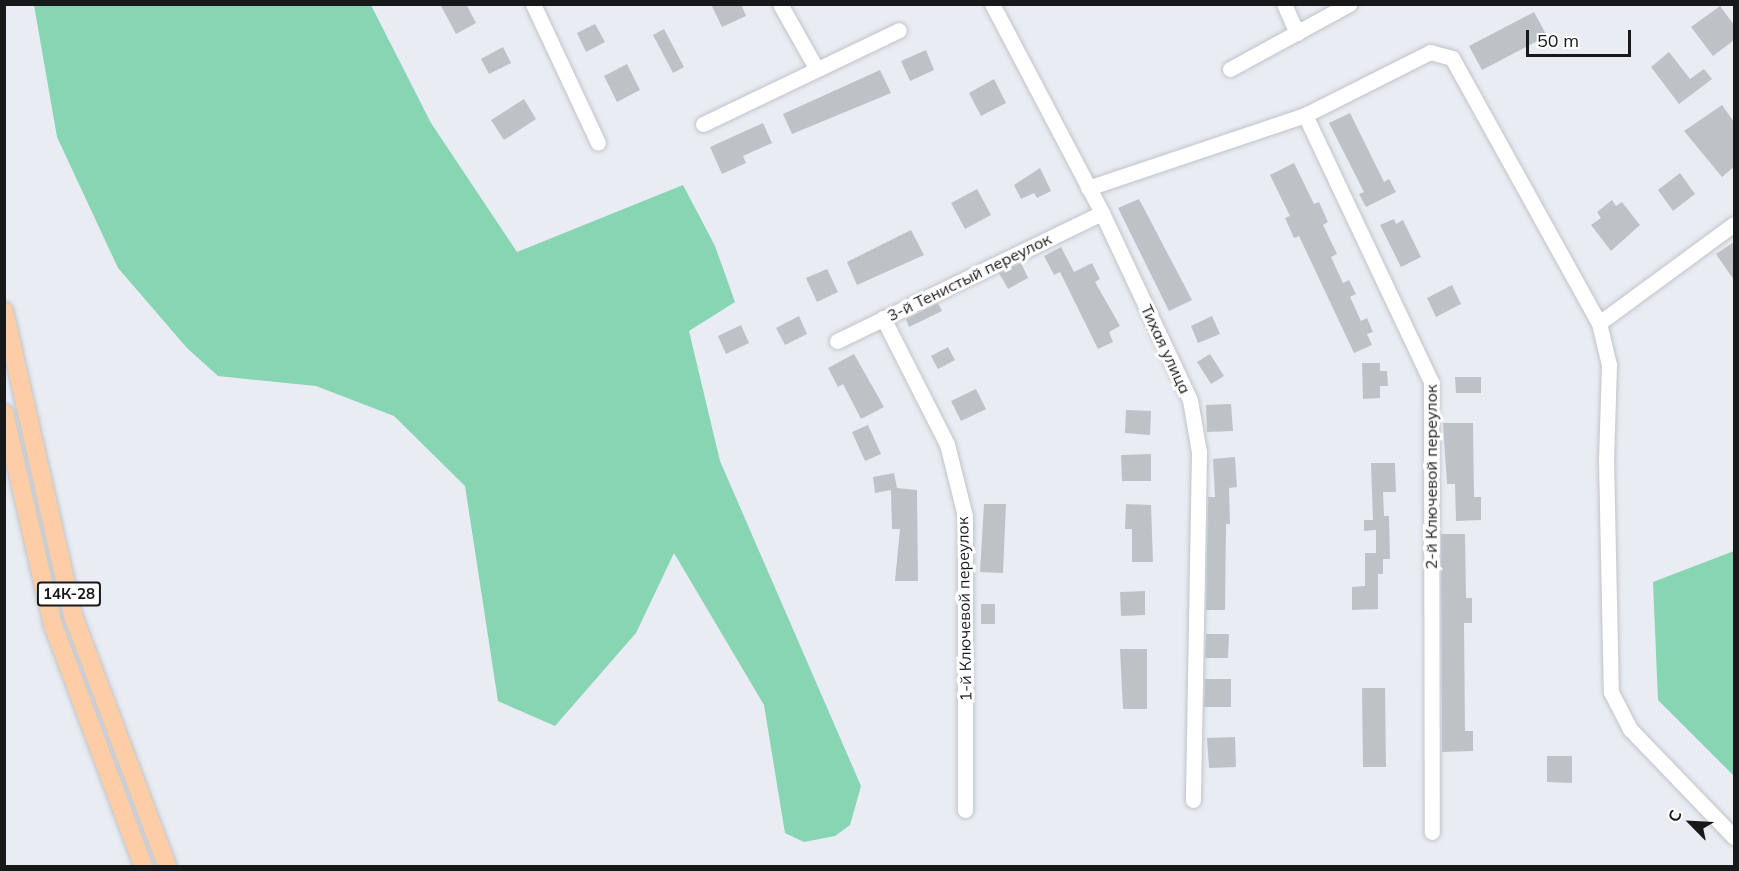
<!DOCTYPE html>
<meta charset="utf-8">
<style>
body{margin:0}
#map{position:relative;width:1739px;height:871px;overflow:hidden;background:#e9ecf2;font-family:Mulish,sans-serif}
div>[style]{position:absolute}
.green>*{inset:0;background:#87d5b2}
.building>*{inset:0;background:#bec2c7}
.roads{filter:drop-shadow(0 0 2px #c0c4c9) drop-shadow(0 0 2px #c0c4c9)}
.minor>*{height:15px;margin:-7.5px;padding:0 7.5px;transform-origin:7.5px;border-radius:7.5px;background:#fff}
.major>*{height:18px;margin:-9px;padding:0 9px;transform-origin:9px;border-radius:9px;background:#fdcda6}
span{translate:-50% -50%;white-space:nowrap;text-align:center;line-height:1.15;-webkit-text-stroke:6px #fff;paint-order:stroke}
.shield-label span{padding:2px 4px;background:#fff;border:2px solid;border-radius:4px;-webkit-text-stroke-width:0}
.shield-label{font-size:15px;color:#17181a;font-weight:700}
.street-label{font-size:16px;color:#17181a}
.frame{position:absolute;inset:0;border:6px solid #17181a;pointer-events:none}
.north{position:absolute;left:1661px;top:793px;width:60px;height:60px;-webkit-text-stroke:4px #fff;paint-order:stroke;rotate:294deg;font-size:16px;font-weight:700;line-height:24px;text-align:center;color:#17181a}
.north::after{content:'';display:block;margin:auto;width:21px;height:27px;background:#17181a;clip-path:polygon(50% 0,100% 100%,50% 72%,0 100%)}
.scale{position:absolute;left:1526px;top:30px;width:105px;height:27px;box-sizing:border-box;border:3px solid #17181a;border-top:0;padding-left:8px;font-size:18px;line-height:21px;white-space:nowrap;color:#17181a;-webkit-text-stroke:4px #fff;paint-order:stroke}
</style>
<div id="map">
<div class="green">
<div style="clip-path:polygon(34px 5px,371px 5px,431px 123px,517px 252px,683px 185px,715px 246px,735px 302px,689px 331px,720px 461px,861px 786px,850px 825px,835px 836px,804px 842px,785px 833px,764px 705px,674px 553px,636px 633px,555px 726px,498px 701px,465px 486px,394px 416px,316px 386px,218px 376px,187px 348px,118px 268px,57px 137px)"></div>
<div style="clip-path:polygon(1734px 551px,1734px 776px,1658px 700px,1653px 582px)"></div>
</div>
<div class="building">
<div style="clip-path:polygon(440px 4px,466px 4px,476px 23px,456px 34px)"></div>
<div style="clip-path:polygon(711px 4px,741px 4px,746px 16px,722px 27px)"></div>
<div style="clip-path:polygon(1720px 6px,1734px 25px,1734px 40px,1713px 56px,1691px 27px)"></div>
<div style="clip-path:polygon(1534px 12px,1547px 36px,1482px 70px,1469px 46px)"></div>
<div style="clip-path:polygon(595px 24px,605px 42px,586px 52px,577px 33px)"></div>
<div style="clip-path:polygon(664px 29px,684px 67px,673px 73px,653px 35px)"></div>
<div style="clip-path:polygon(503px 47px,511px 63px,489px 74px,481px 59px)"></div>
<div style="clip-path:polygon(926px 50px,934px 70px,910px 81px,901px 61px)"></div>
<div style="clip-path:polygon(1669px 52px,1690px 79px,1704px 69px,1712px 79px,1679px 104px,1651px 67px)"></div>
<div style="clip-path:polygon(627px 64px,640px 90px,617px 102px,604px 76px)"></div>
<div style="clip-path:polygon(880px 70px,891px 93px,792px 134px,783px 114px)"></div>
<div style="clip-path:polygon(994px 79px,1006px 103px,981px 116px,969px 93px)"></div>
<div style="clip-path:polygon(524px 99px,536px 119px,504px 140px,491px 120px)"></div>
<div style="clip-path:polygon(1722px 105px,1734px 122px,1734px 167px,1722px 177px,1684px 131px)"></div>
<div style="clip-path:polygon(1350px 113px,1384px 182px,1389px 179px,1396px 192px,1366px 207px,1359px 194px,1364px 192px,1329px 123px)"></div>
<div style="clip-path:polygon(763px 123px,772px 143px,743px 156px,746px 163px,722px 174px,710px 147px)"></div>
<div style="clip-path:polygon(1294px 163px,1314px 204px,1319px 202px,1328px 222px,1323px 225px,1337px 254px,1331px 257px,1343px 283px,1349px 280px,1356px 294px,1350px 297px,1361px 321px,1367px 318px,1373px 332px,1367px 334px,1372px 345px,1354px 353px,1299px 236px,1294px 238px,1285px 218px,1290px 216px,1270px 175px)"></div>
<div style="clip-path:polygon(1040px 168px,1051px 191px,1037px 198px,1034px 193px,1021px 199px,1014px 185px)"></div>
<div style="clip-path:polygon(1680px 173px,1695px 194px,1673px 211px,1658px 190px)"></div>
<div style="clip-path:polygon(977px 189px,991px 215px,965px 229px,951px 203px)"></div>
<div style="clip-path:polygon(1139px 199px,1192px 300px,1169px 311px,1118px 208px)"></div>
<div style="clip-path:polygon(1612px 200px,1616px 206px,1622px 202px,1640px 225px,1611px 251px,1591px 225px,1601px 218px,1597px 212px)"></div>
<div style="clip-path:polygon(1394px 219px,1396px 224px,1403px 220px,1421px 257px,1401px 267px,1380px 225px)"></div>
<div style="clip-path:polygon(911px 230px,924px 255px,857px 285px,847px 262px)"></div>
<div style="clip-path:polygon(1734px 242px,1734px 280px,1716px 254px)"></div>
<div style="clip-path:polygon(1061px 247px,1074px 272px,1092px 263px,1100px 279px,1095px 282px,1120px 326px,1109px 332px,1113px 342px,1098px 349px,1060px 272px,1054px 275px,1044px 256px)"></div>
<div style="clip-path:polygon(1021px 263px,1028px 278px,1008px 289px,999px 273px)"></div>
<div style="clip-path:polygon(827px 269px,838px 292px,817px 302px,806px 278px)"></div>
<div style="clip-path:polygon(1452px 285px,1461px 304px,1436px 317px,1427px 298px)"></div>
<div style="clip-path:polygon(938px 303px,942px 311px,909px 327px,906px 319px)"></div>
<div style="clip-path:polygon(799px 316px,807px 334px,785px 345px,776px 328px)"></div>
<div style="clip-path:polygon(1212px 316px,1220px 334px,1198px 343px,1191px 326px)"></div>
<div style="clip-path:polygon(741px 325px,749px 343px,726px 354px,718px 336px)"></div>
<div style="clip-path:polygon(948px 347px,955px 360px,938px 369px,931px 356px)"></div>
<div style="clip-path:polygon(854px 354px,884px 407px,861px 419px,843px 384px,838px 387px,828px 368px)"></div>
<div style="clip-path:polygon(1210px 354px,1224px 376px,1211px 384px,1197px 362px)"></div>
<div style="clip-path:polygon(1362px 363px,1380px 363px,1380px 371px,1387px 371px,1388px 386px,1380px 386px,1380px 398px,1363px 399px)"></div>
<div style="clip-path:polygon(1455px 377px,1481px 377px,1481px 393px,1456px 393px)"></div>
<div style="clip-path:polygon(976px 389px,986px 409px,961px 421px,951px 401px)"></div>
<div style="clip-path:polygon(1231px 404px,1233px 431px,1207px 432px,1206px 405px)"></div>
<div style="clip-path:polygon(1126px 410px,1151px 411px,1150px 435px,1125px 433px)"></div>
<div style="clip-path:polygon(1443px 423px,1473px 423px,1474px 497px,1481px 497px,1481px 520px,1456px 521px,1455px 484px,1447px 484px)"></div>
<div style="clip-path:polygon(868px 425px,881px 454px,865px 461px,852px 432px)"></div>
<div style="clip-path:polygon(1151px 454px,1151px 481px,1122px 481px,1121px 455px)"></div>
<div style="clip-path:polygon(1235px 457px,1237px 487px,1229px 488px,1230px 524px,1226px 524px,1225px 610px,1206px 610px,1208px 497px,1215px 497px,1213px 459px)"></div>
<div style="clip-path:polygon(1371px 463px,1395px 463px,1396px 492px,1383px 492px,1384px 516px,1389px 516px,1390px 559px,1383px 559px,1383px 574px,1378px 574px,1378px 609px,1352px 610px,1352px 587px,1365px 586px,1365px 553px,1376px 553px,1376px 530px,1364px 531px,1364px 520px,1373px 520px)"></div>
<div style="clip-path:polygon(894px 473px,897px 488px,917px 490px,918px 581px,895px 581px,900px 529px,892px 529px,891px 490px,875px 493px,873px 477px)"></div>
<div style="clip-path:polygon(984px 504px,1006px 504px,1003px 573px,980px 572px)"></div>
<div style="clip-path:polygon(1126px 504px,1151px 505px,1153px 562px,1132px 562px,1132px 529px,1125px 529px)"></div>
<div style="clip-path:polygon(1441px 534px,1465px 534px,1466px 598px,1472px 598px,1472px 623px,1464px 623px,1465px 731px,1473px 731px,1473px 751px,1442px 752px)"></div>
<div style="clip-path:polygon(1145px 591px,1145px 615px,1121px 616px,1120px 592px)"></div>
<div style="clip-path:polygon(981px 604px,995px 604px,995px 624px,981px 624px)"></div>
<div style="clip-path:polygon(1206px 634px,1229px 634px,1228px 658px,1205px 658px)"></div>
<div style="clip-path:polygon(1120px 649px,1147px 649px,1147px 709px,1123px 709px)"></div>
<div style="clip-path:polygon(1205px 679px,1231px 679px,1231px 707px,1204px 707px)"></div>
<div style="clip-path:polygon(1362px 688px,1385px 688px,1386px 767px,1363px 767px)"></div>
<div style="clip-path:polygon(1235px 737px,1236px 767px,1209px 768px,1207px 738px)"></div>
<div style="clip-path:polygon(1547px 756px,1572px 756px,1572px 783px,1547px 782px)"></div>
</div>
<div class="roads">
<div class="minor">
<div style="left:533px;top:4px;width:153px;rotate:64.9deg"></div>
<div style="left:780px;top:4px;width:73px;rotate:60.6deg"></div>
<div style="left:992px;top:4px;width:236px;rotate:62.2deg"></div>
<div style="left:1102px;top:213px;width:207px;rotate:64.8deg"></div>
<div style="left:1190px;top:400px;width:53px;rotate:80.2deg"></div>
<div style="left:1199px;top:452px;width:348px;rotate:91deg"></div>
<div style="left:1284px;top:4px;width:32px;rotate:66deg"></div>
<div style="left:1230px;top:69px;width:136px;rotate:-28.6deg"></div>
<div style="left:1305px;top:115px;width:294px;rotate:64.7deg"></div>
<div style="left:1431px;top:381px;width:451px;rotate:89.9deg"></div>
<div style="left:703px;top:124px;width:217px;rotate:-25.6deg"></div>
<div style="left:1088px;top:188px;width:229px;rotate:-18.6deg"></div>
<div style="left:1305px;top:115px;width:140px;rotate:-26.7deg"></div>
<div style="left:1430px;top:52px;width:23px;rotate:15deg"></div>
<div style="left:1452px;top:58px;width:303px;rotate:61deg"></div>
<div style="left:1599px;top:323px;width:43px;rotate:76.6deg"></div>
<div style="left:1609px;top:365px;width:94px;rotate:91.8deg"></div>
<div style="left:1606px;top:459px;width:233px;rotate:88.8deg"></div>
<div style="left:1611px;top:692px;width:42px;rotate:62.8deg"></div>
<div style="left:1630px;top:729px;width:150px;rotate:46.1deg"></div>
<div style="left:883px;top:318px;width:141px;rotate:63.1deg"></div>
<div style="left:947px;top:444px;width:74px;rotate:76deg"></div>
<div style="left:965px;top:516px;width:294px;rotate:90deg"></div>
<div style="left:1599px;top:323px;width:167px;rotate:-36.3deg"></div>
<div style="left:837px;top:341px;width:294px;rotate:-25.8deg"></div>
</div>
<div class="major">
<div style="left:4px;top:311px;width:315px;rotate:77.2deg"></div>
<div style="left:74px;top:618px;width:265px;rotate:69.4deg"></div>
<div style="left:4px;top:413px;width:218px;rotate:77deg"></div>
<div style="left:53px;top:625px;width:257px;rotate:69.5deg"></div>
</div>
</div>
<div class="shield-label">
<span style="left:69px;top:594px">14К-28</span>
</div>
<div class="street-label">
<span style="left:969px;top:277px;rotate:-26deg">3-й Тенистый переулок</span>
<span style="left:1166px;top:349px;rotate:65deg">Тихая улица</span>
<span style="left:1431px;top:477px;rotate:-90deg">2-й Ключевой переулок</span>
<span style="left:964px;top:609px;rotate:-91deg">1-й Ключевой переулок</span>
</div>
<div class="frame"></div>
<div class="north">С</div>
<div class="scale">50 m</div>
</div>
